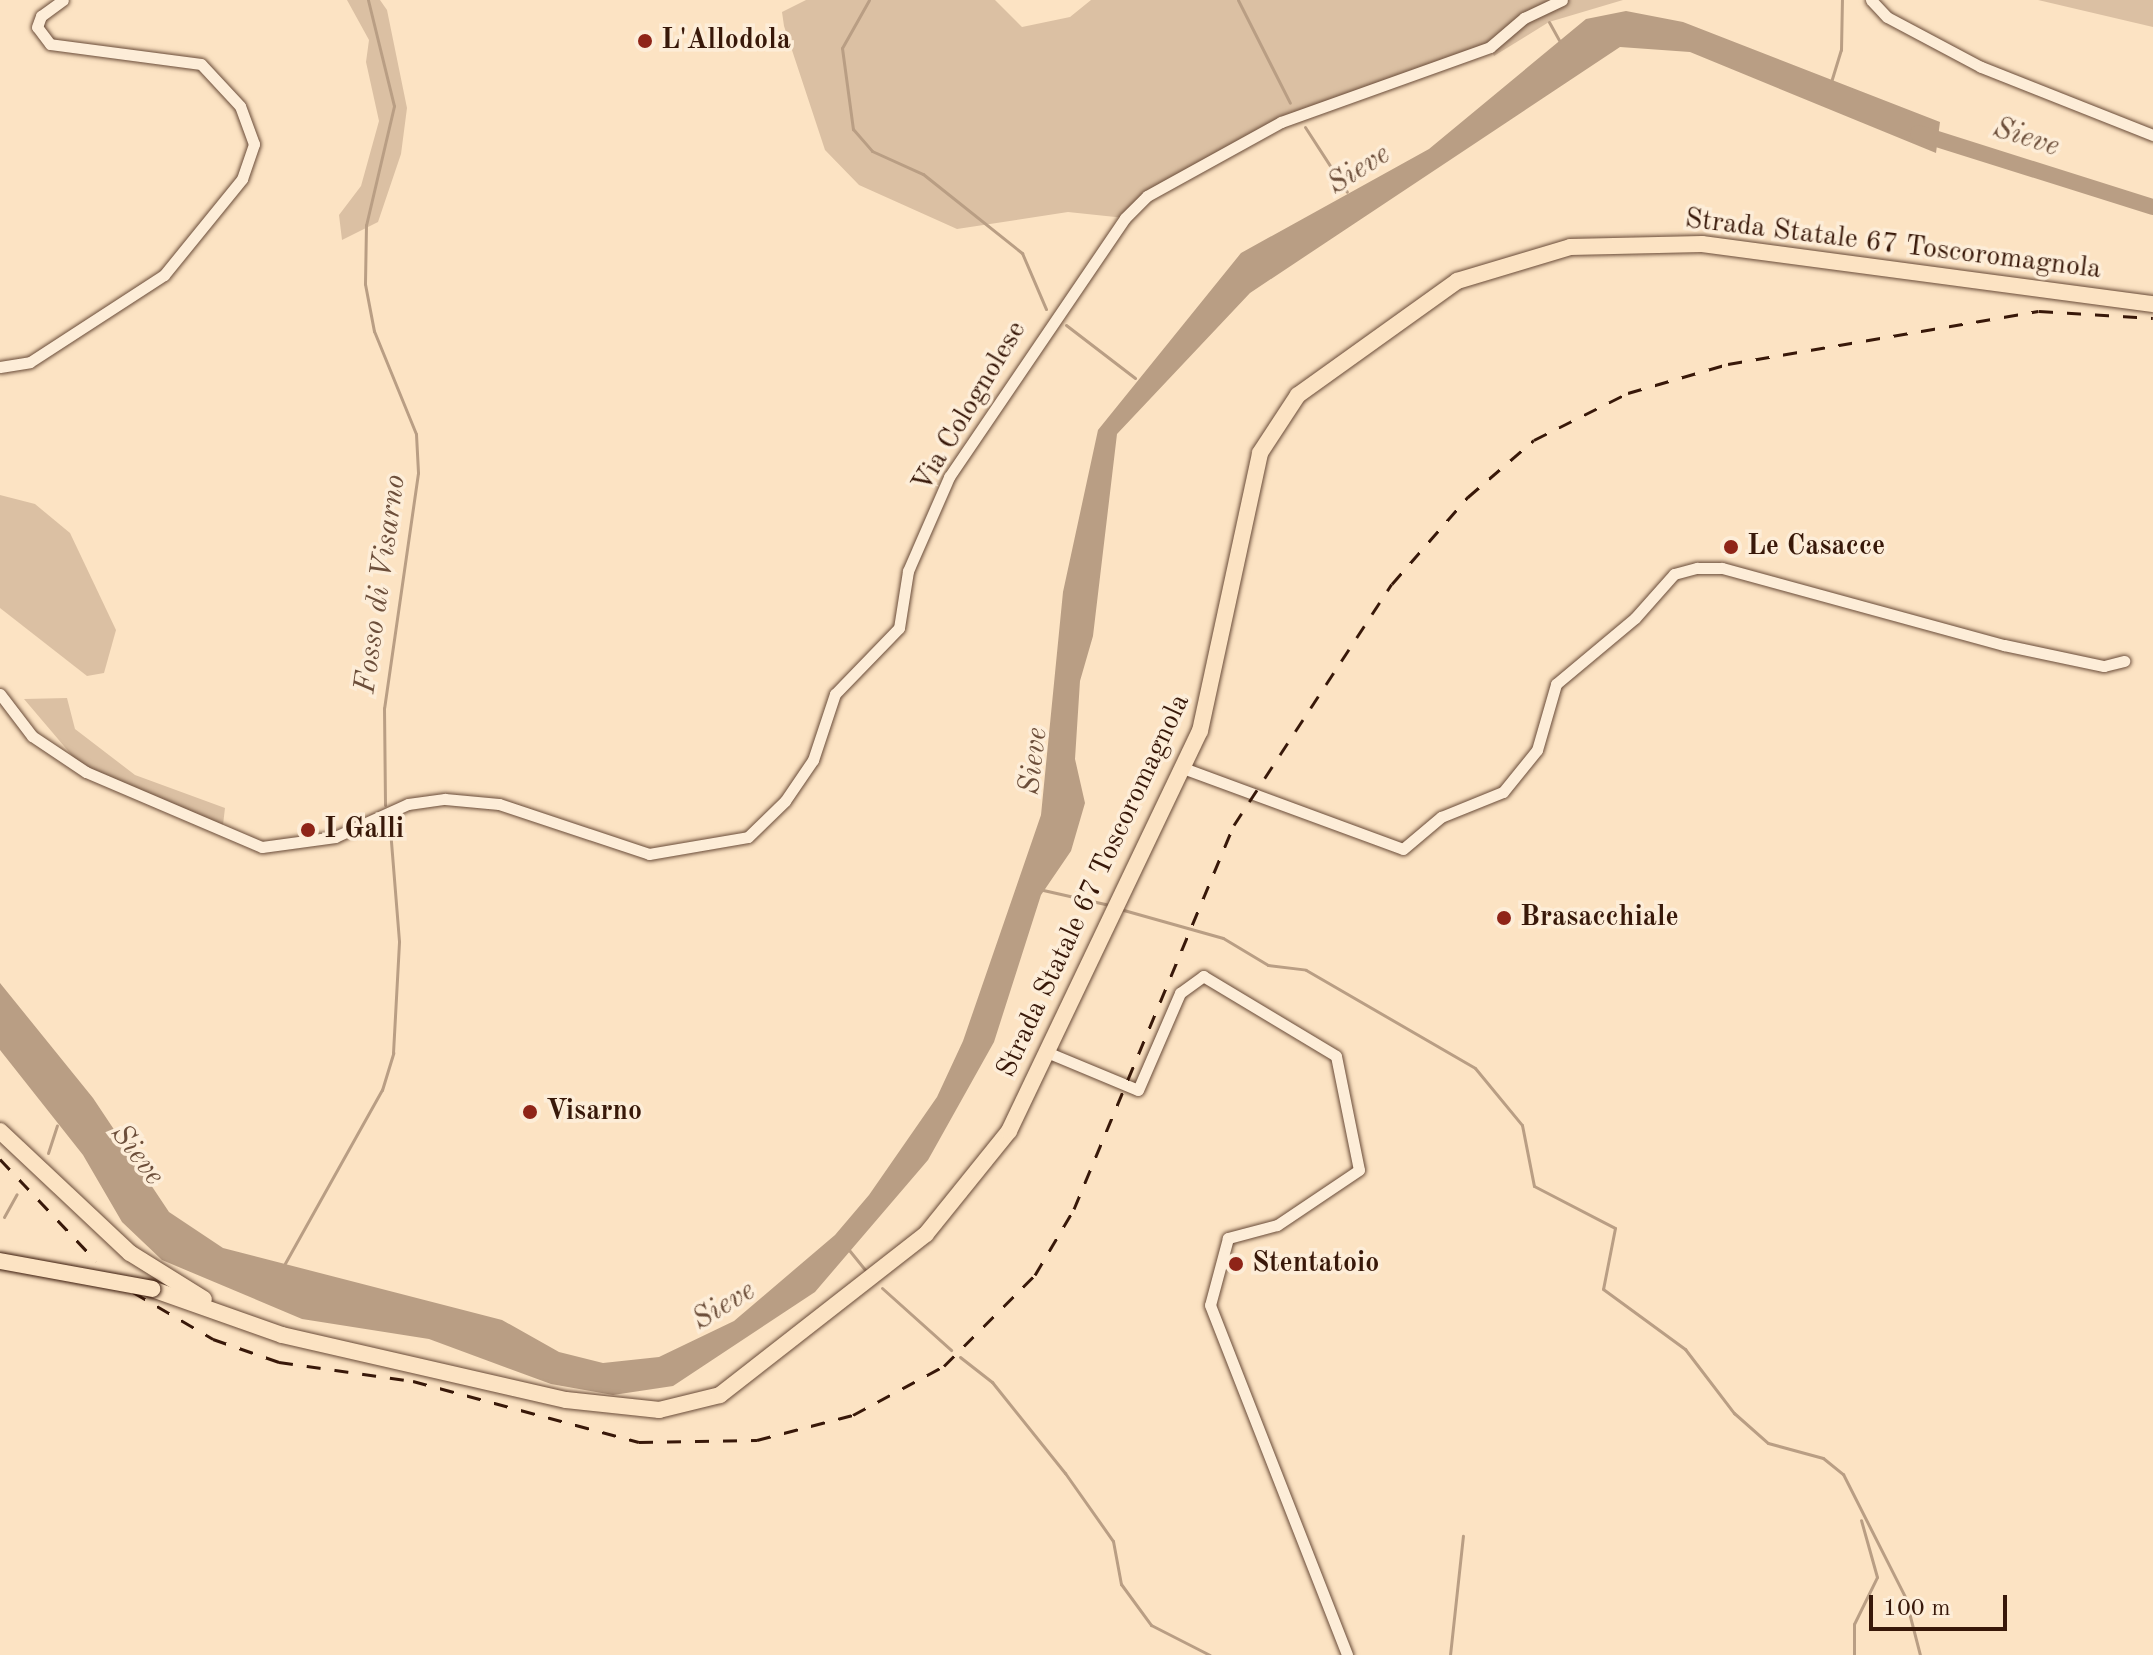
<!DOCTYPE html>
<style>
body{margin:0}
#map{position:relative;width:2153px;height:1655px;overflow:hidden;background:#fce3c3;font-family:"Old Standard TT",serif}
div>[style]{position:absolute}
.green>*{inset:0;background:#dbc0a3}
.water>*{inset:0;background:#b99e84}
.stream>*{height:3px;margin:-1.5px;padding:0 1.5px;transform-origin:1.5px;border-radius:1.5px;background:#b99e84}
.river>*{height:16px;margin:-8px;padding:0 8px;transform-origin:8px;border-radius:8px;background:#b99e84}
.roads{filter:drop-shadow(0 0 2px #694b38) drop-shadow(0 0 2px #694b38)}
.minor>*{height:11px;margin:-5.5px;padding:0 5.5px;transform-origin:5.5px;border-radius:5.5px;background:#fdedd8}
.primary>*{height:16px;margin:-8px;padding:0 8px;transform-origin:8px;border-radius:8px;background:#fce3c3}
.rail>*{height:3px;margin-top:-1.5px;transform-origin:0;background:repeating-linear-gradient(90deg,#381809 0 14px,transparent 0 28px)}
.bridges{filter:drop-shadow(0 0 2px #381809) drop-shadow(0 0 2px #381809)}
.primary-bridge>*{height:16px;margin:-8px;padding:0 8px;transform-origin:8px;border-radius:8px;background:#fce3c3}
.dots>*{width:22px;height:22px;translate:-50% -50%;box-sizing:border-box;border:4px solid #fdedd8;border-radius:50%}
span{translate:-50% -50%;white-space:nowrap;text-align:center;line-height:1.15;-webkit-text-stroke:7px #fdedd8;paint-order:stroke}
.poi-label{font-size:28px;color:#381809;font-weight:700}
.left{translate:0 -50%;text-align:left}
.street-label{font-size:28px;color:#381809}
.water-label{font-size:30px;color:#6c4e3a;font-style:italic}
.scale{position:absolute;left:1869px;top:1595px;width:138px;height:36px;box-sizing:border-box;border:4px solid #381809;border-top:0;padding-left:10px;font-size:24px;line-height:28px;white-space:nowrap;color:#381809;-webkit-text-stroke:6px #fdedd8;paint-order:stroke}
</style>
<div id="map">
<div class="green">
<div style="clip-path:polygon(347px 0,380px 0,387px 10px,407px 108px,401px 154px,378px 222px,342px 240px,339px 215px,361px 186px,379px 121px,366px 62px,369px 40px)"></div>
<div style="clip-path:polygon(806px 0,995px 0,1022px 27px,1070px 17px,1091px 0,1623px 0,1549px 22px,1494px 56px,1490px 47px,1281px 122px,1147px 196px,1125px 218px,1068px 212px,957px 229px,859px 185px,825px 150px,784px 26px,782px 12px)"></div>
<div style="clip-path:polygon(2038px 0,2153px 0,2153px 27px)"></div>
<div style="clip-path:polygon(0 495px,35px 504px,70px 533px,116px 630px,104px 673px,87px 676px,0 608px)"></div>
<div style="clip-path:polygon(67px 698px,75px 729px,135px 775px,225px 808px,222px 833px,86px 772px,24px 699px)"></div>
</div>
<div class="water">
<div style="clip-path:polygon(1626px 11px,1683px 22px,1940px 122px,1936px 153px,1690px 52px,1620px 47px,1250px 293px,1117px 434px,1093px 636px,1080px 681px,1075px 759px,1085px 803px,1071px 851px,1041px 895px,994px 1042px,928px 1160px,815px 1292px,673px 1386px,613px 1395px,551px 1384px,429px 1339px,302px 1319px,162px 1260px,122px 1222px,83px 1155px,0 1050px,0 983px,93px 1098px,169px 1212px,223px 1248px,502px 1320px,559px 1352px,603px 1363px,659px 1357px,734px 1321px,835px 1235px,869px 1195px,937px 1097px,963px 1041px,1041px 815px,1063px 592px,1098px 430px,1241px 253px,1429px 149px,1586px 19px)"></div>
</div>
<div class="stream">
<div style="left:368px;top:0;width:109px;rotate:76.2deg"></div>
<div style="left:394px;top:106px;width:122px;rotate:103.2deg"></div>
<div style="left:366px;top:225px;width:59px;rotate:91deg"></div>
<div style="left:365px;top:284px;width:48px;rotate:79.2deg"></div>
<div style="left:374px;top:331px;width:111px;rotate:67.8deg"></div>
<div style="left:416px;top:434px;width:39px;rotate:87deg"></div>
<div style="left:418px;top:473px;width:237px;rotate:98.2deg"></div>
<div style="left:384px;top:708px;width:97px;rotate:89.4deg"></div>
<div style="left:869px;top:0;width:55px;rotate:119.4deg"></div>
<div style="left:842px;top:48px;width:82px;rotate:82.3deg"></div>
<div style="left:853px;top:129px;width:29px;rotate:49deg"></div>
<div style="left:872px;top:151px;width:56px;rotate:24.3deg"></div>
<div style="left:923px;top:174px;width:127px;rotate:38.6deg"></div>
<div style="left:1022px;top:253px;width:61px;rotate:66.8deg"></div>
<div style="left:1238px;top:0;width:115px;rotate:63.2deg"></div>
<div style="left:1549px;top:22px;width:21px;rotate:61deg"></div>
<div style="left:1831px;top:82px;width:34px;rotate:-73deg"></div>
<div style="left:1841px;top:50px;width:50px;rotate:-88.9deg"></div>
<div style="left:1305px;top:127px;width:77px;rotate:57.1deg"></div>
<div style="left:1066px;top:325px;width:87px;rotate:37.5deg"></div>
<div style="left:1043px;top:890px;width:68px;rotate:12.8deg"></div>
<div style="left:1120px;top:909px;width:107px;rotate:15.7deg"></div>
<div style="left:1223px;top:938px;width:52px;rotate:31deg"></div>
<div style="left:1268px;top:965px;width:38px;rotate:7deg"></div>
<div style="left:1306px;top:970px;width:195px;rotate:30.1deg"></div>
<div style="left:1475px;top:1068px;width:74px;rotate:50.5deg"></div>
<div style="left:1522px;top:1125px;width:62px;rotate:78.9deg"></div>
<div style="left:1534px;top:1186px;width:91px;rotate:27.4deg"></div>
<div style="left:1615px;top:1228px;width:62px;rotate:101.1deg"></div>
<div style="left:1603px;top:1289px;width:102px;rotate:36.2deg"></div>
<div style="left:1685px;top:1349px;width:81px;rotate:52.6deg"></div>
<div style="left:1734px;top:1413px;width:45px;rotate:41.4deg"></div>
<div style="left:1768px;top:1443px;width:57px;rotate:15.3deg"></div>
<div style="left:1823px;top:1458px;width:26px;rotate:39deg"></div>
<div style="left:1843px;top:1474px;width:138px;rotate:63.2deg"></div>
<div style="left:1905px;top:1597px;width:60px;rotate:75.5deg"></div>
<div style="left:48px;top:1153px;width:29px;rotate:-72deg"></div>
<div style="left:4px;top:1217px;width:26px;rotate:-61deg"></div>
<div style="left:849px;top:1250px;width:28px;rotate:51deg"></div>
<div style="left:284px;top:1265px;width:201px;rotate:-60.8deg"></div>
<div style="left:382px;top:1090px;width:39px;rotate:-73deg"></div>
<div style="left:393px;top:1053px;width:112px;rotate:-86.9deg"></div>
<div style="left:399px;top:941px;width:124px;rotate:-94.6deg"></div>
<div style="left:882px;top:1288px;width:93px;rotate:41.9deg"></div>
<div style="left:960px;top:1357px;width:41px;rotate:38deg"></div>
<div style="left:992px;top:1382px;width:117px;rotate:51.3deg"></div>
<div style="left:1065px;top:1473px;width:83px;rotate:54.8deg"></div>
<div style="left:1113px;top:1541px;width:44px;rotate:79.5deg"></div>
<div style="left:1121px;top:1584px;width:51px;rotate:53.8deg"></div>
<div style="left:1151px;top:1625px;width:66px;rotate:27deg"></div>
<div style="left:1450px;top:1655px;width:120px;rotate:-83.8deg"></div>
<div style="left:1854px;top:1655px;width:31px;rotate:-90deg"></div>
<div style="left:1854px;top:1624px;width:52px;rotate:-63.9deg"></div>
<div style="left:1877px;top:1577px;width:59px;rotate:-105.7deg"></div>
</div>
<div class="river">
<div style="left:1918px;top:133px;width:246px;rotate:17.5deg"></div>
</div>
<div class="roads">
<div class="minor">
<div style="left:1871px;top:0;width:23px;rotate:47deg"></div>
<div style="left:1887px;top:17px;width:106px;rotate:28deg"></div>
<div style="left:1981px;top:67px;width:185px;rotate:21.6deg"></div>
<div style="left:0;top:367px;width:30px;rotate:-9deg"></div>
<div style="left:30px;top:362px;width:160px;rotate:-33deg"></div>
<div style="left:164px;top:275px;width:124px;rotate:-50.9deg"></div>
<div style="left:242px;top:179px;width:37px;rotate:-71deg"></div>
<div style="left:254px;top:144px;width:40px;rotate:-110.2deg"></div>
<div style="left:240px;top:106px;width:57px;rotate:-132.9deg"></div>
<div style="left:201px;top:64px;width:152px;rotate:-172.5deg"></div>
<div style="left:50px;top:44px;width:21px;rotate:-127deg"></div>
<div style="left:37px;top:27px;width:12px;rotate:-70deg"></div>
<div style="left:41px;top:16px;width:27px;rotate:-36deg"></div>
<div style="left:0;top:694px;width:53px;rotate:52.7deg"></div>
<div style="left:32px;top:736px;width:65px;rotate:33.7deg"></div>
<div style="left:86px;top:772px;width:191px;rotate:23.1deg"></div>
<div style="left:262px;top:847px;width:74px;rotate:-7.8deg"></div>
<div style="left:335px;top:837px;width:80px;rotate:-24.3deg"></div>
<div style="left:408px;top:804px;width:37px;rotate:-8deg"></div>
<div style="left:445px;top:799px;width:54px;rotate:5.3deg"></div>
<div style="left:499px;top:804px;width:158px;rotate:18.4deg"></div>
<div style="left:649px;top:854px;width:100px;rotate:-9.7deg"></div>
<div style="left:748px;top:837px;width:52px;rotate:-44.2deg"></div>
<div style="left:785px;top:801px;width:50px;rotate:-55.7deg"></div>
<div style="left:813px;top:760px;width:70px;rotate:-71.6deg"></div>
<div style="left:835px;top:694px;width:92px;rotate:-45.9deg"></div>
<div style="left:899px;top:628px;width:58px;rotate:-81deg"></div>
<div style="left:908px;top:571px;width:103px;rotate:-66.4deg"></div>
<div style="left:949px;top:477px;width:313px;rotate:-55.8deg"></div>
<div style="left:1125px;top:218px;width:31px;rotate:-45deg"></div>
<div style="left:1147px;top:196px;width:153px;rotate:-28.9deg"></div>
<div style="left:1281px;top:122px;width:222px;rotate:-19.7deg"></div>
<div style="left:1490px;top:47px;width:45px;rotate:-40.5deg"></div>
<div style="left:1524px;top:18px;width:42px;rotate:-25.3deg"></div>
<div style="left:1183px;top:768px;width:234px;rotate:20.2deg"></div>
<div style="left:1403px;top:849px;width:50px;rotate:-40.1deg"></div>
<div style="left:1441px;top:817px;width:67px;rotate:-22deg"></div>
<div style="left:1503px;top:792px;width:54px;rotate:-51deg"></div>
<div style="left:1537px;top:750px;width:69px;rotate:-73.9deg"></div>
<div style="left:1556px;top:684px;width:103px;rotate:-39.9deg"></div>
<div style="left:1635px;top:618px;width:59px;rotate:-48.4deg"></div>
<div style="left:1674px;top:574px;width:24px;rotate:-15deg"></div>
<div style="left:1697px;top:568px;width:25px"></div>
<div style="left:1722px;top:568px;width:292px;rotate:15.3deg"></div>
<div style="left:2004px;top:645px;width:102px;rotate:11.9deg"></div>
<div style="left:2104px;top:666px;width:21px;rotate:-14deg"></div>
<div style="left:1049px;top:1053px;width:96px;rotate:22.6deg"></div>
<div style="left:1138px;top:1090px;width:106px;rotate:-66.6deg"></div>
<div style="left:1180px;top:993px;width:29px;rotate:-36deg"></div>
<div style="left:1203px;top:976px;width:155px;rotate:31deg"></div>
<div style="left:1336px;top:1056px;width:116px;rotate:78.6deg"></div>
<div style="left:1359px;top:1170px;width:99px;rotate:146.1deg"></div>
<div style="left:1277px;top:1225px;width:51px;rotate:165.1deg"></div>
<div style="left:1228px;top:1238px;width:69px;rotate:105deg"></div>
<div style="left:1210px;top:1305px;width:376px;rotate:68.6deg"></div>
</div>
<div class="primary">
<div style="left:0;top:1131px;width:178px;rotate:43.2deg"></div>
<div style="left:130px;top:1253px;width:87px;rotate:31.9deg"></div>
<div style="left:152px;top:1289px;width:138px;rotate:19.5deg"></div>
<div style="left:282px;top:1335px;width:291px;rotate:12.9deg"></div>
<div style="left:566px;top:1400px;width:94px;rotate:6.1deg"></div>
<div style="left:659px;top:1410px;width:63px;rotate:-13.8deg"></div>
<div style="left:720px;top:1395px;width:261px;rotate:-38deg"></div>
<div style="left:926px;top:1234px;width:132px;rotate:-51.1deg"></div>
<div style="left:1009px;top:1131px;width:443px;rotate:-64.5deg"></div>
<div style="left:1200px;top:731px;width:284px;rotate:-77.8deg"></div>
<div style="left:1260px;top:453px;width:69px;rotate:-56.8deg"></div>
<div style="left:1298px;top:395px;width:196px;rotate:-35.6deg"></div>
<div style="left:1457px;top:281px;width:118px;rotate:-16.7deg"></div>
<div style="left:1570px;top:247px;width:132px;rotate:-1.3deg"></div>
<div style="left:1702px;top:244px;width:455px;rotate:7.6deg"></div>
</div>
</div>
<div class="rail">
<div style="left:0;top:1159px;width:140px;rotate:46.7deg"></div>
<div style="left:133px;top:1292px;width:93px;rotate:30.4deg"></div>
<div style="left:213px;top:1339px;width:70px;rotate:19.2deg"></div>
<div style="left:279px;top:1362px;width:135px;rotate:8.1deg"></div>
<div style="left:413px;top:1381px;width:234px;rotate:15.1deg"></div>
<div style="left:639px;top:1442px;width:118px;rotate:-1deg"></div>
<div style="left:757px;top:1440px;width:99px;rotate:-14.6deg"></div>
<div style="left:853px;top:1415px;width:103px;rotate:-28.3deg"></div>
<div style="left:944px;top:1366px;width:129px;rotate:-45deg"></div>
<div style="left:1035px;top:1275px;width:77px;rotate:-59.4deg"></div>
<div style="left:1074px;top:1209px;width:416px;rotate:-67.4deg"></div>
<div style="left:1234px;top:825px;width:288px;rotate:-56.8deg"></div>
<div style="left:1392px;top:584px;width:116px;rotate:-48.9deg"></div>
<div style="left:1468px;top:497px;width:87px;rotate:-40.8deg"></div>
<div style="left:1534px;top:440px;width:105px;rotate:-26.6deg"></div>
<div style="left:1628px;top:393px;width:104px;rotate:-16.2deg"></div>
<div style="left:1728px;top:364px;width:315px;rotate:-9.7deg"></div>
<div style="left:2039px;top:311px;width:114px;rotate:3.5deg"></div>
</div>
<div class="bridges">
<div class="primary-bridge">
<div style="left:0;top:1261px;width:155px;rotate:10.4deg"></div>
</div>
</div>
<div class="dots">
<div style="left:645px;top:41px;background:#8f2418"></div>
<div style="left:1731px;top:547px;background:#8f2418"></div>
<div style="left:308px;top:830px;background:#8f2418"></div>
<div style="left:1504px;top:918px;background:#8f2418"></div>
<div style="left:530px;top:1112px;background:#8f2418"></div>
<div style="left:1236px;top:1264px;background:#8f2418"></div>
</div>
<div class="poi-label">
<span class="left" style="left:661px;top:41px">L'Allodola</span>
<span class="left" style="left:1747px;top:547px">Le Casacce</span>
<span class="left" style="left:324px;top:830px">I Galli</span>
<span class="left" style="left:1520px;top:918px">Brasacchiale</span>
<span class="left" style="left:546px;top:1112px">Visarno</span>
<span class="left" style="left:1252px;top:1264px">Stentatoio</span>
</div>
<div class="street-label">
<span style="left:1893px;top:245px;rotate:7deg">Strada Statale 67 Toscoromagnola</span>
<span style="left:970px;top:407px;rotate:-59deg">Via Colognolese</span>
<span style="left:1094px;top:886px;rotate:-65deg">Strada Statale 67 Toscoromagnola</span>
</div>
<div class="water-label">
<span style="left:2026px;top:138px;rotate:18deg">Sieve</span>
<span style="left:1359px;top:170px;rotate:-32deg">Sieve</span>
<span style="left:381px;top:584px;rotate:-82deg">Fosso di Visarno</span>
<span style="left:1034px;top:761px;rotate:-83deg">Sieve</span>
<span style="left:137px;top:1155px;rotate:53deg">Sieve</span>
<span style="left:724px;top:1306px;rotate:-31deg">Sieve</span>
</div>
<div class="scale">100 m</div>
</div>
